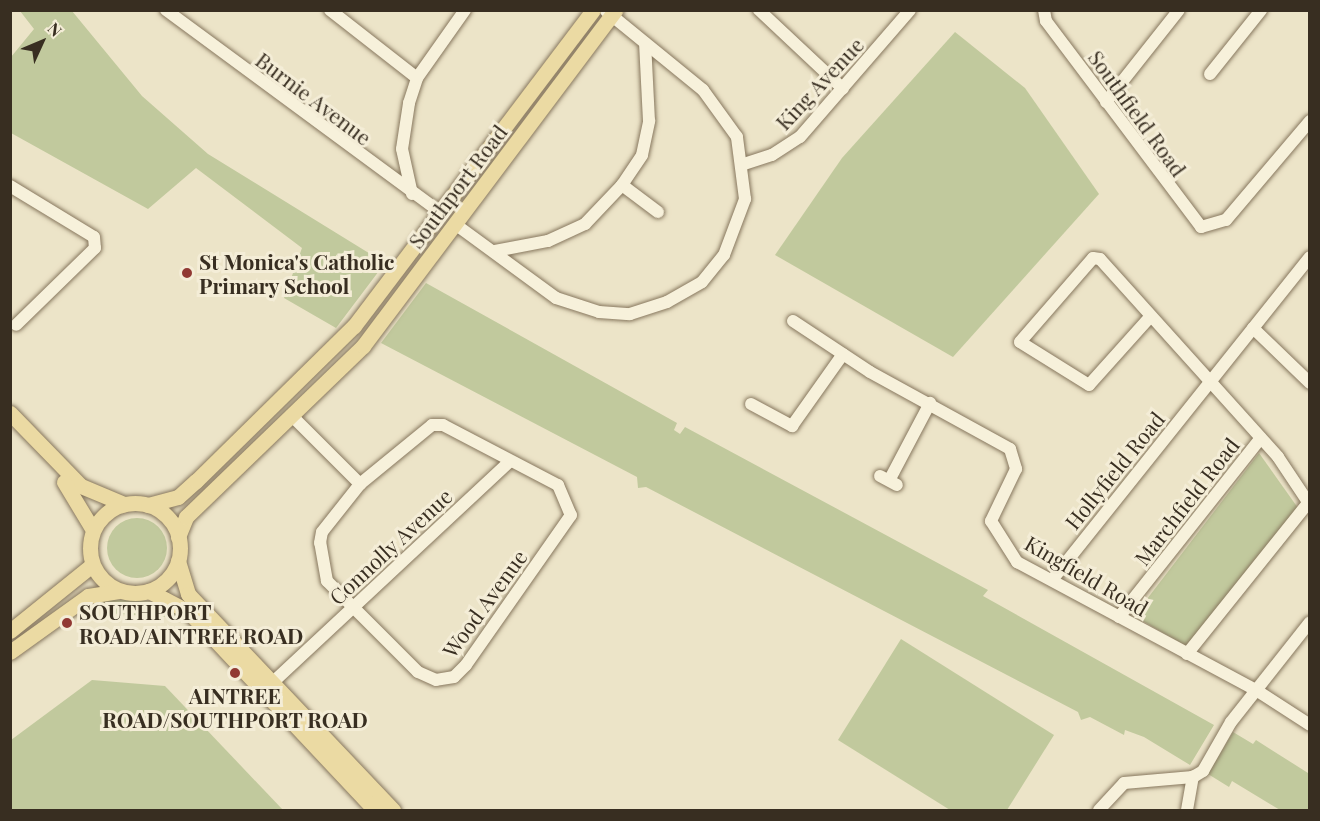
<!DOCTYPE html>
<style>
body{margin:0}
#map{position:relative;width:1320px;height:821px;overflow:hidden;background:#ece4c8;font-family:"Playfair Display",serif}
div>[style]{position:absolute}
.green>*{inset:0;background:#c1c99d}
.round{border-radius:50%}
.roads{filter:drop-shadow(0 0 2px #87775e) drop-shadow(0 0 2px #87775e)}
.minor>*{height:12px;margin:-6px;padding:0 6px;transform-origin:6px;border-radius:6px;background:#f7f1db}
.major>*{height:15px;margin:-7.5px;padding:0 7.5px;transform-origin:7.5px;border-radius:7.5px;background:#ebdaa3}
.major>.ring{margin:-7.5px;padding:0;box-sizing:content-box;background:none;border:15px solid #ebdaa3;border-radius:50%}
.dots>*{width:16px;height:16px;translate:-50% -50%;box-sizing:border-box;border:3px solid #f4edd7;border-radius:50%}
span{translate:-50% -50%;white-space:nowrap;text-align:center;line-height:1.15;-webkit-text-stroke:6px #f4edd7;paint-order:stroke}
.street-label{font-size:21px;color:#382e21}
.poi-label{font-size:21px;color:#382e21;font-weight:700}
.left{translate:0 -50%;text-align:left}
.frame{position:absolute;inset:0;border:12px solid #382e21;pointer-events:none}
.north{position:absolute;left:12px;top:12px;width:60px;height:60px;-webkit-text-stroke:4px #f4edd7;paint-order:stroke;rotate:46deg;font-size:16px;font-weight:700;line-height:24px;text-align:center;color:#382e21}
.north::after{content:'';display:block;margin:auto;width:21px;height:27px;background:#382e21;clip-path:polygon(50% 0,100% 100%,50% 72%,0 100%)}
</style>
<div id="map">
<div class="green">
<div style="clip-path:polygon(20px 11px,72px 11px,142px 96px,208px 154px,385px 263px,336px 328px,284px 298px,302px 248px,196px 168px,148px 209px,11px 133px,11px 57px,34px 29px)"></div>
<div style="clip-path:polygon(955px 32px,1025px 88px,1099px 194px,953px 357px,775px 255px,842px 158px)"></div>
<div style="clip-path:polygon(426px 283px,677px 423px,674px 430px,680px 434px,685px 427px,988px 590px,983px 596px,1214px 725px,1190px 765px,1144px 737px,1125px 730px,1124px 735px,1090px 717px,1081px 720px,1078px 712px,646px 487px,638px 488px,637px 477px,381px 343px)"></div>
<div style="clip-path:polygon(1259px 453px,1298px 508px,1186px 646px,1134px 616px)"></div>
<div class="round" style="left:107px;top:518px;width:60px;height:60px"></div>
<div style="clip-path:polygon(108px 599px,157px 602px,187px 618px,104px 613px,96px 602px)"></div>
<div style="clip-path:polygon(901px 639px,1054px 735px,1007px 810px,950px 810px,838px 740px)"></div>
<div style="clip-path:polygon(92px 680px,165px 686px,283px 810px,11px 810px,11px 740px)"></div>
<div style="clip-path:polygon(1233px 732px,1253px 744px,1256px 740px,1308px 773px,1309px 810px,1280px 810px,1232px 781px,1229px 787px,1208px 774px)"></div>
</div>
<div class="roads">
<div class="minor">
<div style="left:166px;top:10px;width:342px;rotate:36.4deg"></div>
<div style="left:330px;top:10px;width:110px;rotate:38deg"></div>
<div style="left:759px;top:10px;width:115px;rotate:43.2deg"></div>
<div style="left:1044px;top:10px;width:11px;rotate:80deg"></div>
<div style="left:1046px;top:21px;width:258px;rotate:53deg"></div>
<div style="left:1201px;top:227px;width:26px;rotate:-16deg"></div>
<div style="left:1226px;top:220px;width:130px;rotate:-49.7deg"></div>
<div style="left:1210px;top:74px;width:82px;rotate:-51.4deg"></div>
<div style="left:1106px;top:102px;width:117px;rotate:-51.6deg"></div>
<div style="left:744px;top:164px;width:29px;rotate:-18deg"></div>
<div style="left:772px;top:155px;width:33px;rotate:-33deg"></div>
<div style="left:800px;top:137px;width:168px;rotate:-49.1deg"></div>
<div style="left:622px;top:185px;width:45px;rotate:36.9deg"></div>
<div style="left:10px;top:186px;width:98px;rotate:31.3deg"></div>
<div style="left:94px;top:237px;width:11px;rotate:85deg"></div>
<div style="left:95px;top:248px;width:110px;rotate:135.7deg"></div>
<div style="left:412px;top:194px;width:46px;rotate:-102.5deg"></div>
<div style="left:402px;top:149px;width:47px;rotate:-81.3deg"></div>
<div style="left:409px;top:103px;width:26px;rotate:-72deg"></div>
<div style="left:417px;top:78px;width:83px;rotate:-54.8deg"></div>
<div style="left:455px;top:224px;width:125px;rotate:36.2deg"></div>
<div style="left:556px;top:298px;width:45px;rotate:18deg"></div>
<div style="left:599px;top:312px;width:31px;rotate:4deg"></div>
<div style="left:630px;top:314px;width:39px;rotate:-18deg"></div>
<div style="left:667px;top:302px;width:40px;rotate:-29.7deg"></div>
<div style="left:702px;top:282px;width:35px;rotate:-51deg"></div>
<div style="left:724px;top:255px;width:60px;rotate:-69.4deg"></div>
<div style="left:745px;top:199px;width:63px;rotate:-97.4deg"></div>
<div style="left:737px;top:137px;width:58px;rotate:-125.9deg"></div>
<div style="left:703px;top:90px;width:125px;rotate:-140.8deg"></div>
<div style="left:495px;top:251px;width:54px;rotate:-10.7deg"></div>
<div style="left:548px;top:241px;width:41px;rotate:-24.7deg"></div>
<div style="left:585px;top:224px;width:54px;rotate:-46.5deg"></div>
<div style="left:622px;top:185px;width:36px;rotate:-56deg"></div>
<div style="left:642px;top:155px;width:35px;rotate:-78deg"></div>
<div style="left:649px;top:121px;width:78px;rotate:-92.9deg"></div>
<div style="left:1150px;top:317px;width:91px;rotate:131.9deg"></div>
<div style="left:1089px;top:385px;width:81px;rotate:-148.1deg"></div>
<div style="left:1020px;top:342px;width:111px;rotate:-49deg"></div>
<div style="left:1093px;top:258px;width:7px;rotate:8deg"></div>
<div style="left:1100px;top:259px;width:266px;rotate:48deg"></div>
<div style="left:1278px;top:457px;width:58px;rotate:56.3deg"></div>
<div style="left:793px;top:321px;width:92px;rotate:33.5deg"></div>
<div style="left:870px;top:372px;width:160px;rotate:28.8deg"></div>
<div style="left:1010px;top:449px;width:21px;rotate:73deg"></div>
<div style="left:1016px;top:469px;width:58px;rotate:115.7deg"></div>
<div style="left:991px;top:521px;width:49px;rotate:57.6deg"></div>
<div style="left:1017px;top:562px;width:271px;rotate:28.2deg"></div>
<div style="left:1256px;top:690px;width:64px;rotate:32.9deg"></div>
<div style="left:1253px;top:328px;width:79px;rotate:44deg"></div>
<div style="left:751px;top:404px;width:47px;rotate:28.2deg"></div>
<div style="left:792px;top:426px;width:88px;rotate:-54.7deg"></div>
<div style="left:291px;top:415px;width:98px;rotate:45deg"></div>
<div style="left:432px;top:425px;width:11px"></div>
<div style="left:443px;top:425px;width:130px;rotate:27.6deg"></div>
<div style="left:558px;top:485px;width:33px;rotate:67deg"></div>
<div style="left:571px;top:515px;width:183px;rotate:125deg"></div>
<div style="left:466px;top:665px;width:17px;rotate:135deg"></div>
<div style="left:454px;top:677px;width:18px;rotate:171deg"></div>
<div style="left:436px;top:680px;width:20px;rotate:-156deg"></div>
<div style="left:418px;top:672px;width:129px;rotate:-135deg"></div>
<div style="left:327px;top:581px;width:39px;rotate:-100deg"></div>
<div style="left:320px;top:543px;width:11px;rotate:-80deg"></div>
<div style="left:322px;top:532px;width:61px;rotate:-51.6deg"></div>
<div style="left:360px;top:484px;width:93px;rotate:-39.3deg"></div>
<div style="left:880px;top:476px;width:19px;rotate:28deg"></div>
<div style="left:891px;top:477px;width:84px;rotate:-62.2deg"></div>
<div style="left:1052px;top:580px;width:413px;rotate:-51.4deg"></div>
<div style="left:1119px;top:617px;width:228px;rotate:-51.6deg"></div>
<div style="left:1187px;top:654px;width:193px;rotate:-51.3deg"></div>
<div style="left:271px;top:684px;width:325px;rotate:-43deg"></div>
<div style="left:1099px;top:810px;width:37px;rotate:-47deg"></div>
<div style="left:1124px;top:783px;width:69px;rotate:-5deg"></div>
<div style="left:1187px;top:810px;width:34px;rotate:-80deg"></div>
<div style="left:1193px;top:777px;width:12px;rotate:-31deg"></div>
<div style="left:1203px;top:771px;width:56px;rotate:-60.3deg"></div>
<div style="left:1231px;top:722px;width:127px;rotate:-51.7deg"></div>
</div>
<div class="major">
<div style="left:10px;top:413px;width:102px;rotate:45.8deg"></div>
<div style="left:81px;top:486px;width:47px;rotate:22.7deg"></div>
<div style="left:64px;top:482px;width:56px;rotate:58.9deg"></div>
<div class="ring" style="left:90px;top:503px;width:75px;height:75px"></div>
<div style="left:148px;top:505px;width:31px;rotate:-15deg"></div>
<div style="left:178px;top:497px;width:24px;rotate:-42deg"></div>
<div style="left:196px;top:481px;width:221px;rotate:-44.5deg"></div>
<div style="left:354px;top:326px;width:396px;rotate:-52.9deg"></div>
<div style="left:178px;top:537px;width:22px;rotate:-68deg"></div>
<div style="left:186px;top:517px;width:246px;rotate:-44deg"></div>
<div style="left:363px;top:346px;width:420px;rotate:-53.1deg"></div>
<div style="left:178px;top:561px;width:34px;rotate:73deg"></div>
<div style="left:188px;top:594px;width:298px;rotate:46.5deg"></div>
<div style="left:149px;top:591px;width:45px;rotate:27.7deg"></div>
<div style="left:189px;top:612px;width:272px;rotate:46.8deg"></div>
<div style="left:10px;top:631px;width:105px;rotate:-38.8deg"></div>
<div style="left:10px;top:652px;width:96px;rotate:-35.7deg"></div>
<div style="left:88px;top:596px;width:31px;rotate:-9deg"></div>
</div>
</div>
<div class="dots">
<div style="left:187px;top:273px;background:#913933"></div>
<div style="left:67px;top:623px;background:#913933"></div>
<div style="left:235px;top:673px;background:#913933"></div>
</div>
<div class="street-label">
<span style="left:819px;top:83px;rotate:-47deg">King Avenue</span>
<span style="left:314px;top:98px;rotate:37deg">Burnie Avenue</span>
<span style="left:1138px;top:113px;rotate:54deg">Southfield Road</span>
<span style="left:457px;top:186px;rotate:-53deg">Southport Road</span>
<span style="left:1114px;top:470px;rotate:-51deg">Hollyfield Road</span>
<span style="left:1186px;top:501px;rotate:-52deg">Marchfield Road</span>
<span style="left:390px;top:546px;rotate:-43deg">Connolly Avenue</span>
<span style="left:1087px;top:575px;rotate:30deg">Kingfield Road</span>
<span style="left:484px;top:603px;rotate:-54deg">Wood Avenue</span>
</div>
<div class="poi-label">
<span class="left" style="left:199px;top:273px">St Monica's Catholic<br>Primary School</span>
<span class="left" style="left:79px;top:623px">SOUTHPORT<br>ROAD/AINTREE ROAD</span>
<span style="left:235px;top:707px">AINTREE<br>ROAD/SOUTHPORT ROAD</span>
</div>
<div class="frame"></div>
<div class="north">N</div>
</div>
